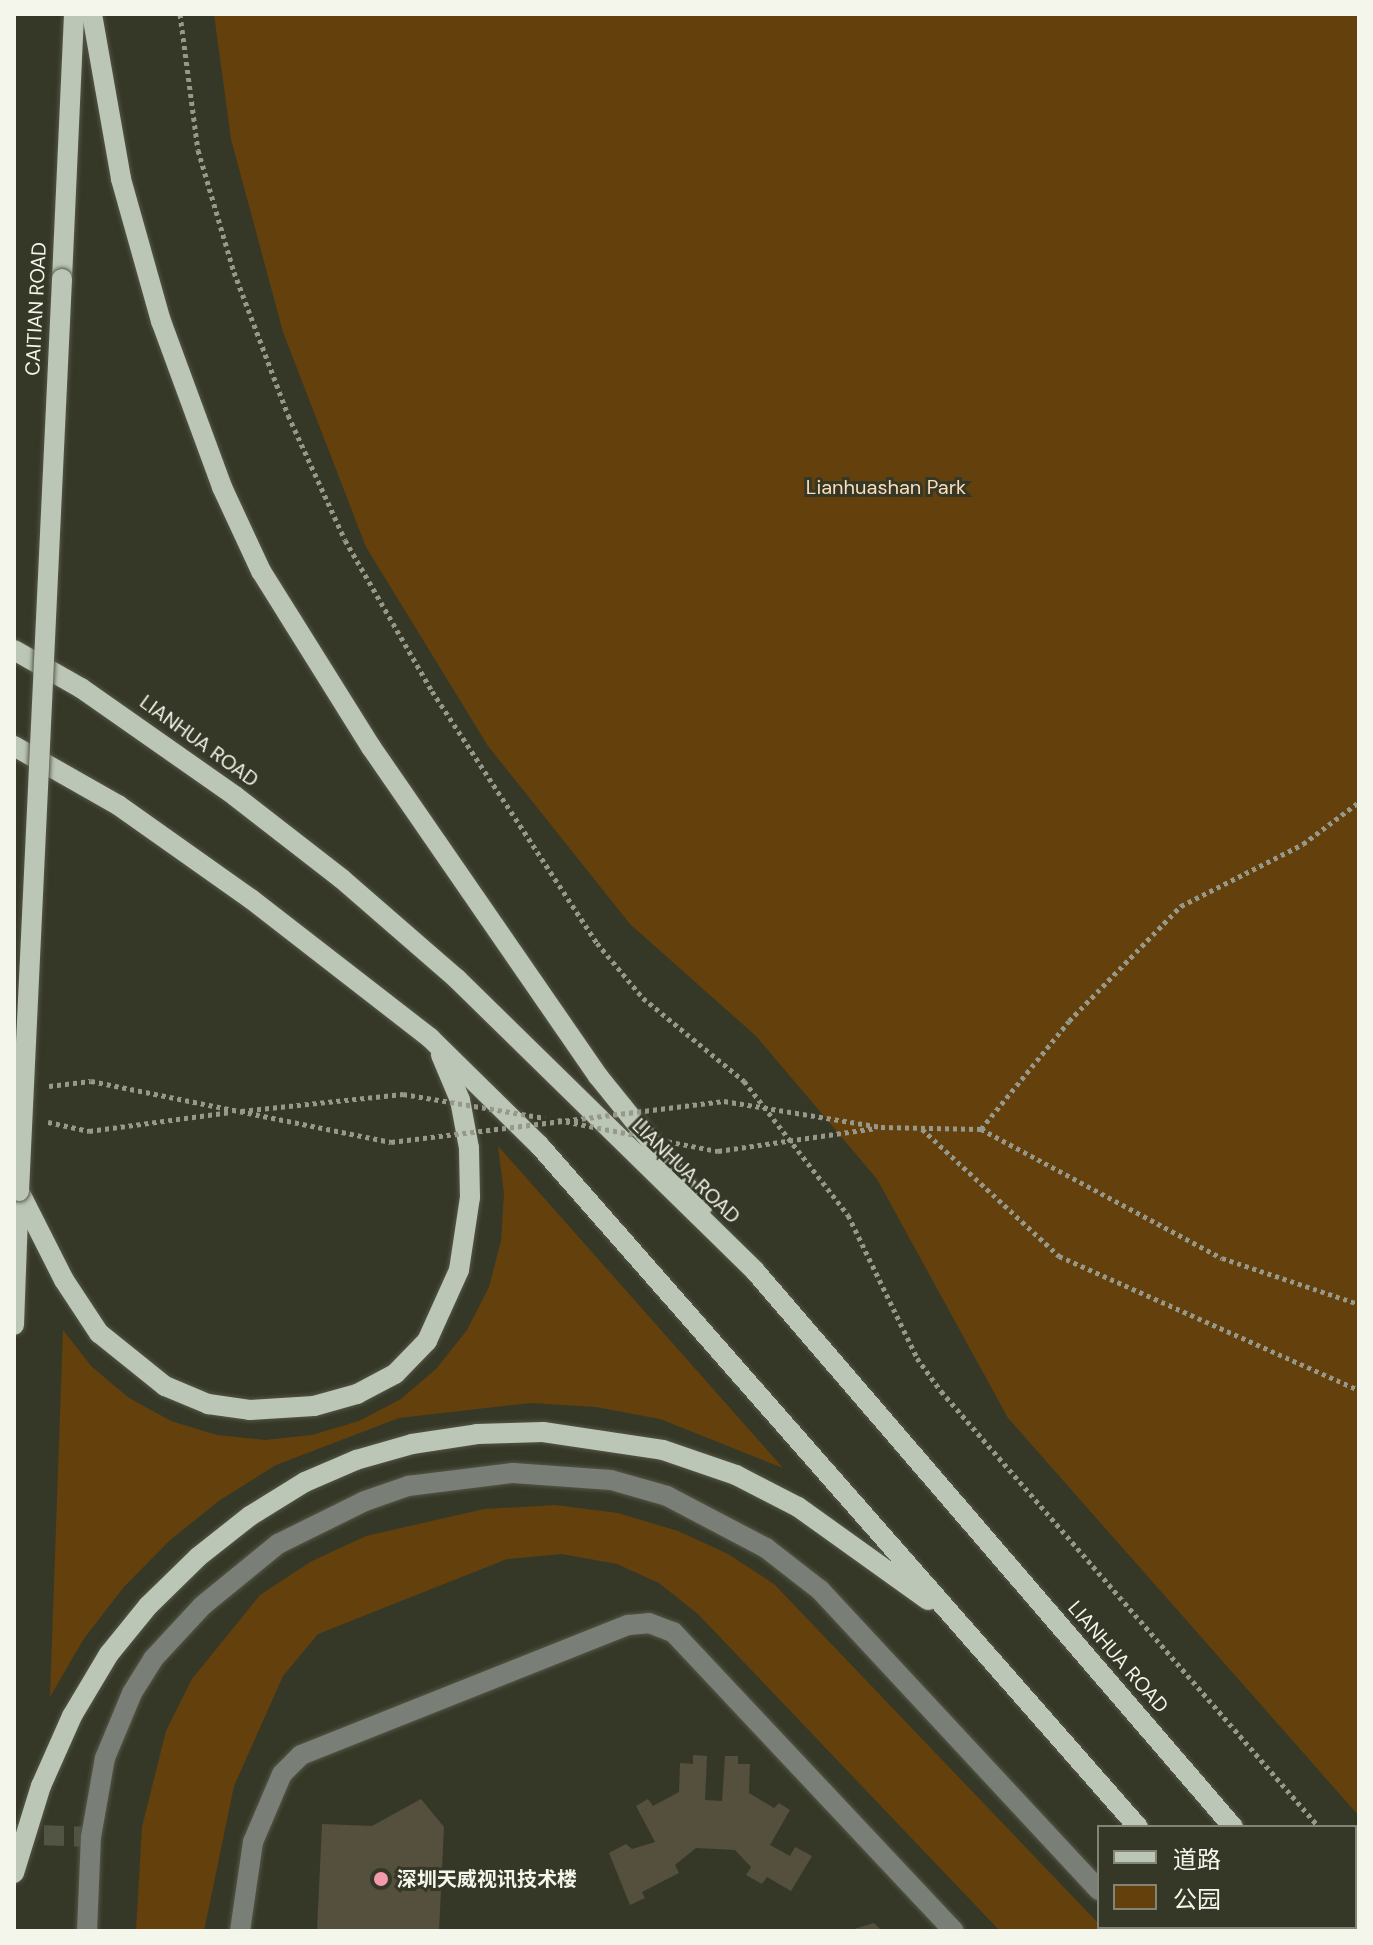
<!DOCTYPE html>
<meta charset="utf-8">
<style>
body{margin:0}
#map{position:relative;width:1373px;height:1945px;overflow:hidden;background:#363827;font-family:"DM Sans","Noto Sans SC",sans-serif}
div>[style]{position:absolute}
.green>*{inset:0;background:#64400c}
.building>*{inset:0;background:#554f3d}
.minor-tunnel>*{height:20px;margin-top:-10px;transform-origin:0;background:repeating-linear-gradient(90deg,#525444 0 20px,transparent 0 30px)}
.path>*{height:5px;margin-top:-2.5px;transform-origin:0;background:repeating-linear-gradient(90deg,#96988a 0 4px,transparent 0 8px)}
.roads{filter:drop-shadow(0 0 2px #545646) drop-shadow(0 0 2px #545646)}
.minor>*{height:20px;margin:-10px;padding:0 10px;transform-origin:10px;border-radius:10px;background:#797e77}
.major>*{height:20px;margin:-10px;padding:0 10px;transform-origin:10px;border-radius:10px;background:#bbc6b6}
.path-bridge>*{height:5px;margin-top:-2.5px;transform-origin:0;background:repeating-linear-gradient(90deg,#96988a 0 4px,transparent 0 8px)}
.bridges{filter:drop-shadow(0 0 2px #545646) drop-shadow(0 0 2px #545646)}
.major-bridge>*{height:20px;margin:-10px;padding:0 10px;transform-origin:10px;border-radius:10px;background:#bbc6b6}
.dots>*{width:22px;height:22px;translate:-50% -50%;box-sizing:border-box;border:4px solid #363827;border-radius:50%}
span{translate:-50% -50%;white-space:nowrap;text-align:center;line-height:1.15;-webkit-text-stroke:6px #363827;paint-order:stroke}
.street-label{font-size:20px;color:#f4f6eb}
.park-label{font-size:20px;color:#fedeb9}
.poi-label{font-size:20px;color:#f4f6eb;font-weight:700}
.left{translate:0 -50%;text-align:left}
.frame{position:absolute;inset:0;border:16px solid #f4f6eb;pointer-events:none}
.legend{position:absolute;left:1097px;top:1825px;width:260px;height:104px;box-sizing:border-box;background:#363827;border:2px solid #828475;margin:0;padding:10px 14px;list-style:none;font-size:24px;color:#f4f6eb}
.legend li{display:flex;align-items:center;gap:16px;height:40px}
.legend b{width:40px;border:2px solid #828475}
</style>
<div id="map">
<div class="green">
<div style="clip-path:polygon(214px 14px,1359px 14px,1359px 1816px,1008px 1418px,877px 1179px,756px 1036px,630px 924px,488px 746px,366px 547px,283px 332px,231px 139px)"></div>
<div style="clip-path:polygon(498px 1146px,783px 1468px,660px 1419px,596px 1407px,530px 1403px,399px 1418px,276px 1465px,220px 1500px,169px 1541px,123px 1588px,83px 1640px,50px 1697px,63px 1330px,92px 1367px,129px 1398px,171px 1421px,217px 1435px,265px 1440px,312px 1435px,359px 1421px,401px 1399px,437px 1368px,467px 1330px,489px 1287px,501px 1241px,504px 1193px)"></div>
<div style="clip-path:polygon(555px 1505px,618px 1513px,678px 1531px,728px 1554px,774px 1584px,1097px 1922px,1101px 1931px,1000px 1931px,698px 1614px,659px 1583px,617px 1564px,562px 1554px,507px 1559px,318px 1634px,283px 1676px,234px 1786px,204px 1931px,136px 1931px,142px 1827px,166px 1731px,192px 1679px,260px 1595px,312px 1561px,366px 1536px,484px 1509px)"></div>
</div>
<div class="building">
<div style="clip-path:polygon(693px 1755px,707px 1756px,705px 1800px,722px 1801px,725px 1756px,738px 1756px,738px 1764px,750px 1764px,749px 1793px,774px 1808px,779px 1803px,790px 1810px,770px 1845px,790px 1856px,795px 1847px,812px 1856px,791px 1891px,767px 1877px,762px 1884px,746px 1875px,751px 1867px,735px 1850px,696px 1848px,675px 1865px,679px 1873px,642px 1892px,645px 1898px,630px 1905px,609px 1853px,626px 1844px,632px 1849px,655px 1842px,636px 1806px,648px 1799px,653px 1806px,679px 1792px,680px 1763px,693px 1764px)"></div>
<div style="clip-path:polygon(421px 1799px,444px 1827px,439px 1931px,317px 1931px,322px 1824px,372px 1826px)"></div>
<div style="clip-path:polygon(874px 1923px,882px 1931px,851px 1931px,851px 1930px)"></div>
</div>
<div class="minor-tunnel">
<div style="left:14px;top:1834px;width:77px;rotate:2.2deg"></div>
</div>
<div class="path">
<div style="left:180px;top:14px;width:137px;rotate:82.5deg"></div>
<div style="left:198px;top:150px;width:127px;rotate:73.6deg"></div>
<div style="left:234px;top:272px;width:153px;rotate:69.3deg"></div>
<div style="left:288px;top:415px;width:137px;rotate:65.5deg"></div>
<div style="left:345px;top:540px;width:174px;rotate:60.1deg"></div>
<div style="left:432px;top:691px;width:301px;rotate:56.8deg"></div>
<div style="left:597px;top:943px;width:72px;rotate:50.1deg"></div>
<div style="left:643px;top:998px;width:131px;rotate:39.4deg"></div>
<div style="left:744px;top:1081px;width:170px;rotate:52.2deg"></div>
<div style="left:848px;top:1215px;width:159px;rotate:64.2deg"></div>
<div style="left:917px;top:1358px;width:41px;rotate:54deg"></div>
<div style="left:941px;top:1391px;width:577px;rotate:49.08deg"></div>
<div style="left:881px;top:1127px;width:100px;rotate:1.1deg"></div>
<div style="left:981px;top:1129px;width:273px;rotate:28.2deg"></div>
<div style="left:1222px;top:1258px;width:145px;rotate:18.6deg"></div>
<div style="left:922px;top:1129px;width:187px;rotate:42.8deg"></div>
<div style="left:1059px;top:1256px;width:329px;rotate:24.1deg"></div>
<div style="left:981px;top:1129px;width:139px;rotate:-50.8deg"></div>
<div style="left:1069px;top:1021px;width:161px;rotate:-45.8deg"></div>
<div style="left:1181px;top:906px;width:137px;rotate:-26.9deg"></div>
<div style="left:1303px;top:844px;width:70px;rotate:-36.9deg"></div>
<div style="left:1355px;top:1868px;width:6px;rotate:51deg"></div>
</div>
<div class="roads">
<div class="minor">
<div style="left:1133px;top:1927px;width:6px;rotate:45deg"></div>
<div style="left:87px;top:1931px;width:94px;rotate:-87.6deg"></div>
<div style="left:91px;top:1837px;width:80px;rotate:-80deg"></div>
<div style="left:105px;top:1758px;width:70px;rotate:-67.4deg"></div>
<div style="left:132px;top:1693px;width:40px;rotate:-58deg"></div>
<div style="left:153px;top:1659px;width:72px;rotate:-47.2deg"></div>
<div style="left:202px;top:1606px;width:98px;rotate:-39.2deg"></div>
<div style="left:278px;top:1544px;width:97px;rotate:-26.3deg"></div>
<div style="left:365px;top:1501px;width:46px;rotate:-19.2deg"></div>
<div style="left:408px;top:1486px;width:106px;rotate:-7.1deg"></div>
<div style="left:513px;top:1473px;width:98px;rotate:4.1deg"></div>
<div style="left:611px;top:1480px;width:58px;rotate:15.9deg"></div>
<div style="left:667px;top:1496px;width:112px;rotate:27.7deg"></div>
<div style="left:766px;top:1548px;width:68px;rotate:37.9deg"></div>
<div style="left:820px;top:1590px;width:410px;rotate:47.1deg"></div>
<div style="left:240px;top:1931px;width:90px;rotate:-81.7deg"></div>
<div style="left:253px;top:1842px;width:74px;rotate:-66.9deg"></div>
<div style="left:282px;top:1774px;width:27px;rotate:-45deg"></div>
<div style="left:301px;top:1755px;width:352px;rotate:-21.7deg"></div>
<div style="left:628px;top:1625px;width:21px;rotate:-5deg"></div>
<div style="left:649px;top:1623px;width:26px;rotate:21deg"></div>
<div style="left:673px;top:1632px;width:410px;rotate:46.8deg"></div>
</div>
<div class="major">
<div style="left:92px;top:14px;width:168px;rotate:80deg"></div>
<div style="left:121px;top:179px;width:148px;rotate:74.3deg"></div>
<div style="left:161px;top:321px;width:177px;rotate:69.8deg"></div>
<div style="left:222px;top:487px;width:93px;rotate:65.1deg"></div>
<div style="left:261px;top:571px;width:208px;rotate:58deg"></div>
<div style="left:371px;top:747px;width:400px;rotate:55.4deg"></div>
<div style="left:598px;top:1076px;width:167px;rotate:51.1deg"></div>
<div style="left:62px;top:279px;width:265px;rotate:-87.4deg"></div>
<div style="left:14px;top:650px;width:77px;rotate:29.6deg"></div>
<div style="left:81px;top:688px;width:188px;rotate:35deg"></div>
<div style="left:235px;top:796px;width:135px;rotate:37.8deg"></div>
<div style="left:342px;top:879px;width:152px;rotate:41deg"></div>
<div style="left:457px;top:979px;width:417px;rotate:44.4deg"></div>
<div style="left:755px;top:1271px;width:733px;rotate:49.31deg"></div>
<div style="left:14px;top:746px;width:120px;rotate:29.6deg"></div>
<div style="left:118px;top:805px;width:163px;rotate:35.3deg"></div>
<div style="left:251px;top:899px;width:227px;rotate:37.8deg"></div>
<div style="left:430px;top:1038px;width:153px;rotate:44.5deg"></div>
<div style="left:539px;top:1145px;width:908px;rotate:48.71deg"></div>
<div style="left:19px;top:1191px;width:100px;rotate:63.2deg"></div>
<div style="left:64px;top:1280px;width:64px;rotate:56.6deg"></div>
<div style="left:99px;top:1333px;width:85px;rotate:38.8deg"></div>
<div style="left:165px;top:1386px;width:47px;rotate:22.7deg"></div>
<div style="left:208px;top:1404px;width:42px;rotate:8.1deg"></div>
<div style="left:250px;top:1410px;width:64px;rotate:-3.6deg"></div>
<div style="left:314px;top:1406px;width:45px;rotate:-15.6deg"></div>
<div style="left:357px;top:1394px;width:43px;rotate:-27.8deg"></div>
<div style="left:395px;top:1374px;width:46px;rotate:-45.9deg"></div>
<div style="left:427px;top:1341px;width:78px;rotate:-65.7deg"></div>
<div style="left:459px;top:1270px;width:74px;rotate:-81.4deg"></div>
<div style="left:470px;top:1197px;width:49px;rotate:-91.2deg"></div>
<div style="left:469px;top:1148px;width:49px;rotate:-100.6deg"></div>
<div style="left:460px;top:1100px;width:49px;rotate:-112.9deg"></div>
<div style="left:14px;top:1325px;width:134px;rotate:-87.9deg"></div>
<div style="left:14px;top:1873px;width:91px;rotate:-72.8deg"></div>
<div style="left:41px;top:1786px;width:77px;rotate:-66.1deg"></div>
<div style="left:72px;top:1716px;width:72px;rotate:-59.2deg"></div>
<div style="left:109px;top:1654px;width:62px;rotate:-50.9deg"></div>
<div style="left:148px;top:1606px;width:70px;rotate:-44.4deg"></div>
<div style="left:198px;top:1557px;width:66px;rotate:-38.3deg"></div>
<div style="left:250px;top:1516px;width:65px;rotate:-31.7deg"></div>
<div style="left:305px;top:1482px;width:56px;rotate:-23.3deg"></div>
<div style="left:356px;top:1460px;width:58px;rotate:-15.9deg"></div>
<div style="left:412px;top:1444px;width:66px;rotate:-8.7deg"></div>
<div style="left:477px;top:1434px;width:66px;rotate:-1.7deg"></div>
<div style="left:543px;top:1432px;width:121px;rotate:8.5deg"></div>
<div style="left:663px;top:1450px;width:77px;rotate:18.9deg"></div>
<div style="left:736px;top:1475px;width:70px;rotate:27.3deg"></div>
<div style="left:798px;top:1507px;width:160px;rotate:35.6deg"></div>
<div style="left:1226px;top:1927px;width:5px;rotate:53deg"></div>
<div style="left:1320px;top:1927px;width:6px;rotate:45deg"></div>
</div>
</div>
<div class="path-bridge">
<div style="left:49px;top:1086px;width:42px;rotate:-6.8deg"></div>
<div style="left:91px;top:1081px;width:306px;rotate:11.5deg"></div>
<div style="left:391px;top:1142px;width:336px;rotate:-7deg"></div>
<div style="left:724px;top:1101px;width:159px;rotate:9.4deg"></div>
<div style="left:241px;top:1111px;width:163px;rotate:-6deg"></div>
<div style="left:403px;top:1094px;width:144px;rotate:9.6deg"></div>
<div style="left:558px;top:1120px;width:163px;rotate:11deg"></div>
<div style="left:718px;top:1151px;width:160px;rotate:-8.3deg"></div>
<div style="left:48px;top:1122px;width:42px;rotate:12.4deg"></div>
<div style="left:89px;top:1131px;width:143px;rotate:-7.6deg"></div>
</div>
<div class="bridges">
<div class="major-bridge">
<div style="left:19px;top:1191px;width:913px;rotate:-87.3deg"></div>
</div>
</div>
<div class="dots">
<div style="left:381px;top:1879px;background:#f39aac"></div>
</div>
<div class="street-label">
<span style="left:36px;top:309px;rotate:-87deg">CAITIAN ROAD</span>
<span style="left:199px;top:741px;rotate:36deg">LIANHUA ROAD</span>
<span style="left:686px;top:1171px;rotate:44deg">LIANHUA ROAD</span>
<span style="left:1118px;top:1657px;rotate:49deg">LIANHUA ROAD</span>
</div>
<div class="park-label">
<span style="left:886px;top:487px">Lianhuashan Park</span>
</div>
<div class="poi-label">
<span class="left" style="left:397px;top:1879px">深圳天威视讯技术楼</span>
</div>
<div class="frame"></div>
<ul class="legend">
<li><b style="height:10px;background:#bbc6b6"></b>道路</li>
<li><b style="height:22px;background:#64400c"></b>公园</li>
</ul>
</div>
